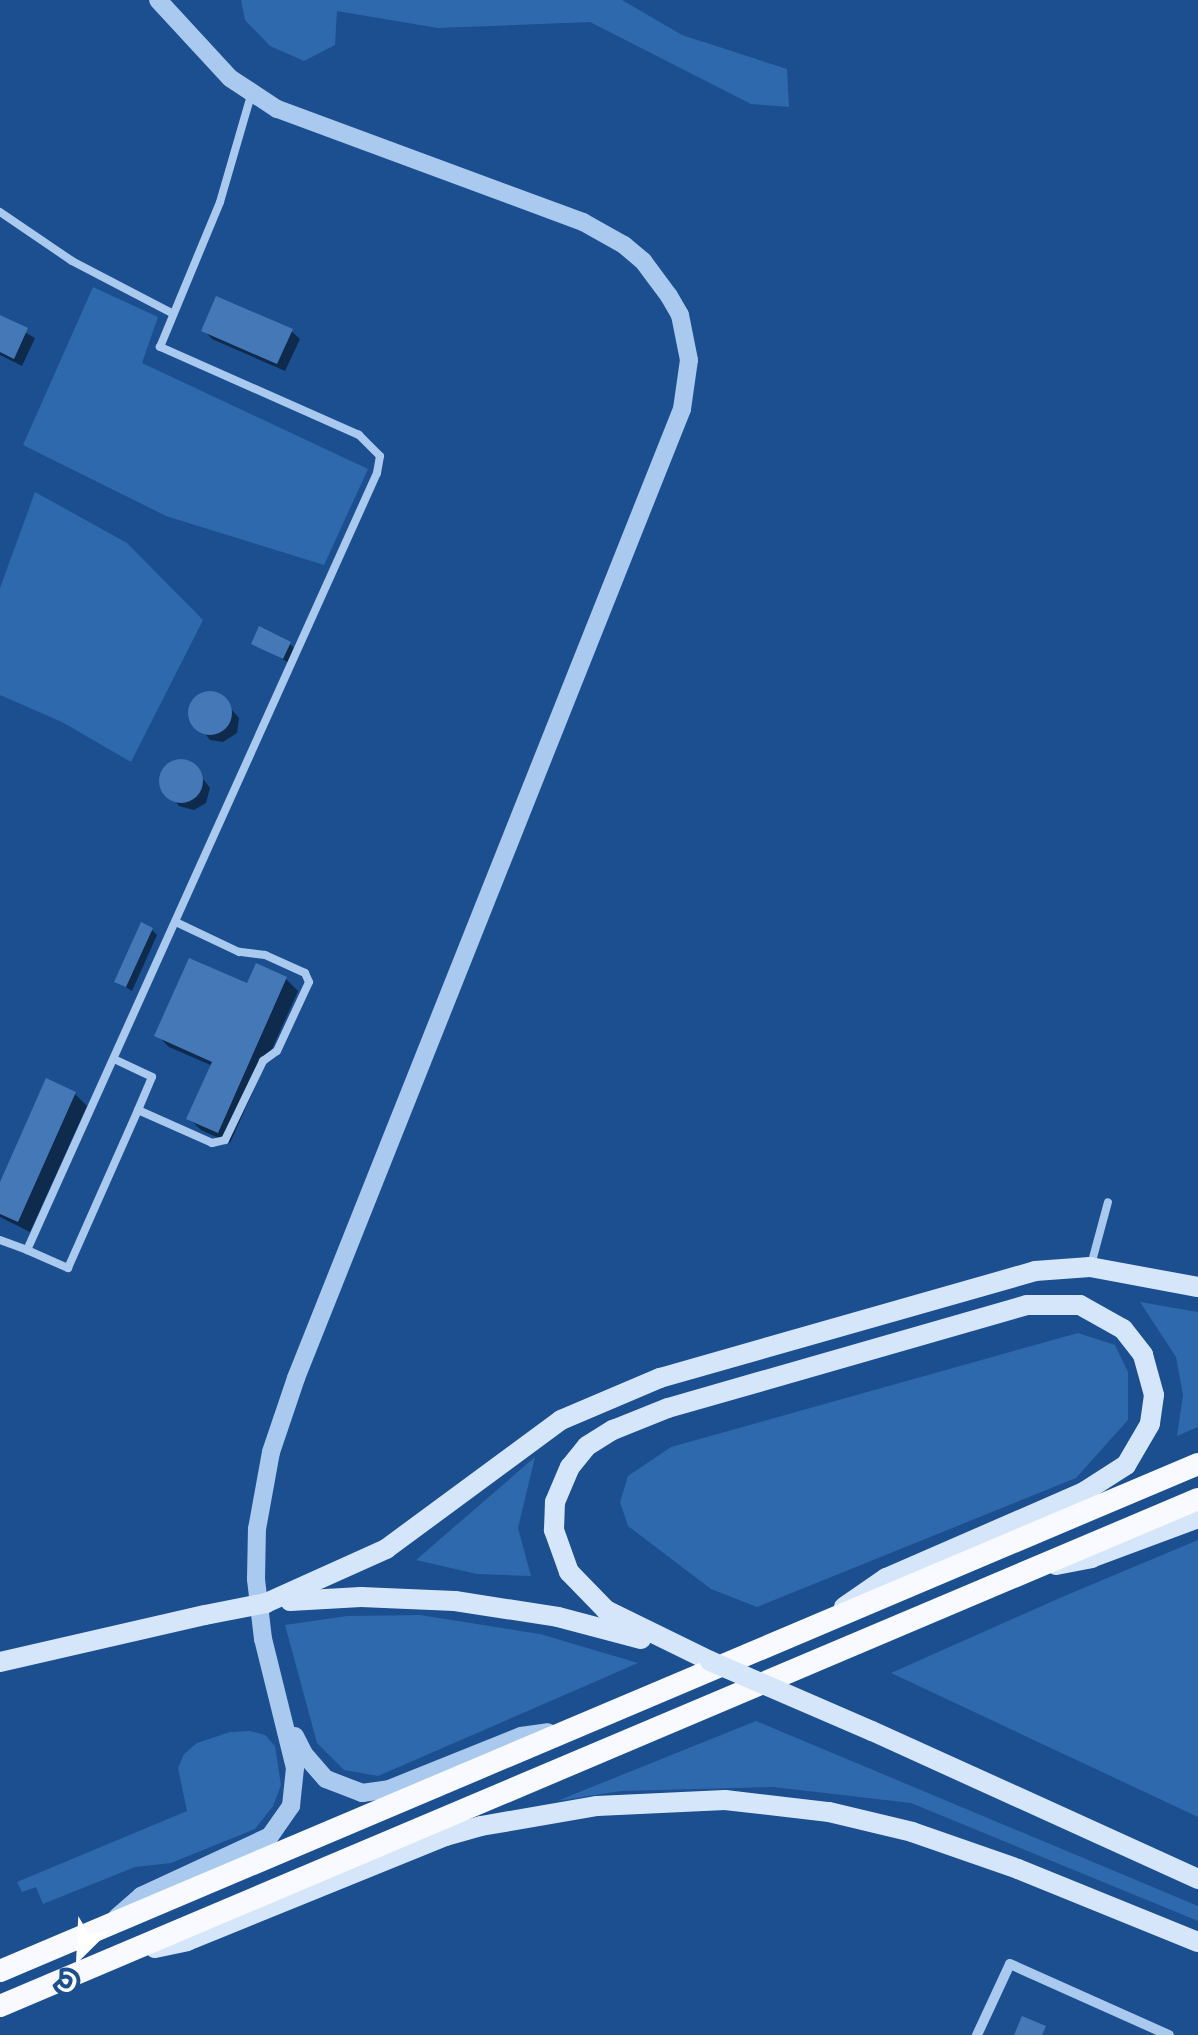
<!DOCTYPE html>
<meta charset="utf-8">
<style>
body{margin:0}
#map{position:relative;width:1198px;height:2035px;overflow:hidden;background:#1b4f8f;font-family:Mulish,sans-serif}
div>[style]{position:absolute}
.green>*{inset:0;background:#2e69ad}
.shadow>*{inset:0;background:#0007}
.building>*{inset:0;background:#4478b7}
.round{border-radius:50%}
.service>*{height:8px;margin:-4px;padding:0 4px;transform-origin:4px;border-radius:4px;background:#a9c9ee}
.minor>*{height:10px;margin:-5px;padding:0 5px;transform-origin:5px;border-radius:5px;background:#a9c9ee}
.tertiary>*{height:18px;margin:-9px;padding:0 9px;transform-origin:9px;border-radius:9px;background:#a9c9ee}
.secondary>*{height:20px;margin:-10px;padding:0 10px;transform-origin:10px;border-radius:10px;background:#d6e6fa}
.trunk>*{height:22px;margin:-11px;padding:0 11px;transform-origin:11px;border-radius:11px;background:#f8faff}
.secondary-bridge>*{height:20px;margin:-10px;padding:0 10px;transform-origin:10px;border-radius:10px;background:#d6e6fa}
span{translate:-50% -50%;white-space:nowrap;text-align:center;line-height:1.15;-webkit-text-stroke:8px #1b4f8f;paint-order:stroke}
.north{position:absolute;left:30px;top:1905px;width:100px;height:100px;-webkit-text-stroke:8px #1b4f8f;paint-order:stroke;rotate:204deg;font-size:28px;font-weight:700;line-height:40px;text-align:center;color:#fff}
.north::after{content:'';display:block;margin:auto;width:35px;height:45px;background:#fff;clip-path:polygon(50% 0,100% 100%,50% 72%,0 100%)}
</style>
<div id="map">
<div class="green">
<div style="clip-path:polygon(241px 0,622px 0,682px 35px,787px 69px,789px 107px,751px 104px,590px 22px,438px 28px,337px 11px,335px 45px,304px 61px,270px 46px,245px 20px)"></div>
<div style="clip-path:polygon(93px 287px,158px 317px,142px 363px,368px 469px,324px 565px,166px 516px,23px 445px)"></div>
<div style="clip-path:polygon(35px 492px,127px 543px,203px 620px,131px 762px,62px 722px,0 695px,0 588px)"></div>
<div style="clip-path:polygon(1140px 1302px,1198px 1312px,1198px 1427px,1177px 1436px,1183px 1395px,1176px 1357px)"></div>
<div style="clip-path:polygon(1078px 1333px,1115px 1345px,1128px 1372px,1128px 1420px,1076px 1478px,757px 1607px,711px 1589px,628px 1526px,620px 1502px,628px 1476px,671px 1447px)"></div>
<div style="clip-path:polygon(535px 1457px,518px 1528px,531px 1576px,477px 1574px,416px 1560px)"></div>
<div style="clip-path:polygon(1198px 1540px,1198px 1817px,891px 1673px,1062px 1597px)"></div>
<div style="clip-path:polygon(420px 1615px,540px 1634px,638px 1663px,378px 1776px,344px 1770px,317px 1743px,285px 1625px,347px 1616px)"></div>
<div style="clip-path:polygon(756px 1721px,1198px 1906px,1198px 1921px,911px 1803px,773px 1787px,621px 1791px,557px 1801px)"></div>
<div style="clip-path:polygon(250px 1731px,265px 1735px,275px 1746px,281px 1785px,273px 1806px,255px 1829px,171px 1863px,135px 1867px,43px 1904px,36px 1887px,22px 1892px,17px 1882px,187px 1811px,178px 1768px,184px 1754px,197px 1743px,230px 1732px)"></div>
</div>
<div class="shadow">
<div style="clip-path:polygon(0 318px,35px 338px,22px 366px,0 355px)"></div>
<div style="clip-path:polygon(204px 330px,291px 331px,300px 339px,285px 371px,212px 339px)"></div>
<div style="clip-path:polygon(254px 643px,290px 644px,295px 649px,289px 663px)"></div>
<div style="clip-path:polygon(206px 695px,220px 697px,239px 718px,237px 733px,223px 742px,210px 740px,192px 716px,194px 703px)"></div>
<div style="clip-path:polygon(179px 762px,193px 766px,210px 788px,206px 803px,194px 810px,179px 806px,162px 784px,167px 769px)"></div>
<div style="clip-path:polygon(152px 930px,157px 935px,132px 991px,117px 981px)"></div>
<div style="clip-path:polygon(286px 979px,298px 991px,230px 1143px,201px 1130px,189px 1118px,213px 1066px,169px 1047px,157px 1035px,248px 987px)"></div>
<div style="clip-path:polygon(75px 1094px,87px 1106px,30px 1232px,0 1217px,0 1188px)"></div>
</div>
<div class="building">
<div style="clip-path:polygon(216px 296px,293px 329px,277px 364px,201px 331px)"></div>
<div style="clip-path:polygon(0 315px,28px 328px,14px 359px,0 352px)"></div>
<div style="clip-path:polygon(259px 626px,291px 642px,283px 659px,251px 644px)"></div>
<div class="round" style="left:188px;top:691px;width:44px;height:44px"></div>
<div class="round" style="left:159px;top:759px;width:44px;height:44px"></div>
<div style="clip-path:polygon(141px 922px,153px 928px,126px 987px,114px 982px)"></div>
<div style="clip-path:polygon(189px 958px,247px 983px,256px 963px,287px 977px,218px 1133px,186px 1119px,212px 1062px,154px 1036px)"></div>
<div style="clip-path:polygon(46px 1078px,76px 1092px,18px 1222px,0 1214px,0 1182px)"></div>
<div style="clip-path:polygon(1022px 2016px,1046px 2026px,1042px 2035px,1014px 2035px)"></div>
</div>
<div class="service">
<div style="left:0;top:212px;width:87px;rotate:34.2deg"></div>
<div style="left:72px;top:261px;width:113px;rotate:27.5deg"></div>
<div style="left:114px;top:1059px;width:42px;rotate:25.3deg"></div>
<div style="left:152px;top:1077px;width:36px;rotate:113deg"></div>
<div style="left:138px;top:1110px;width:81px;rotate:24deg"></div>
<div style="left:212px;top:1143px;width:13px;rotate:-13deg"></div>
<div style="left:225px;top:1140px;width:88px;rotate:-64.3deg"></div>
<div style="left:263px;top:1061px;width:17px;rotate:-36deg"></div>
<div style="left:277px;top:1051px;width:76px;rotate:-65.1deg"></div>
<div style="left:309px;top:982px;width:10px;rotate:-114deg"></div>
<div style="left:305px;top:973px;width:44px;rotate:-155.8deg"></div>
<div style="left:265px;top:955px;width:26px;rotate:-173deg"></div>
<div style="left:239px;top:952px;width:68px;rotate:-154.6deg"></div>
<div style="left:0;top:1240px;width:29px;rotate:20deg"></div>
<div style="left:27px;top:1250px;width:852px;rotate:-65.75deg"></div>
<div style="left:377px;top:473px;width:17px;rotate:-80deg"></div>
<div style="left:380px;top:456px;width:30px;rotate:-135deg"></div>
<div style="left:359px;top:435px;width:218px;rotate:-156.1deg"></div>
<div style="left:160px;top:347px;width:157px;rotate:-67.5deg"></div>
<div style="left:220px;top:202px;width:111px;rotate:-73.8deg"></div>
<div style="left:27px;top:1250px;width:45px;rotate:23.7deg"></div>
<div style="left:68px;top:1268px;width:173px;rotate:-66.1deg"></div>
<div style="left:1091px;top:1265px;width:65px;rotate:-74.9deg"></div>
</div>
<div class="minor">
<div style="left:977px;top:2035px;width:78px;rotate:-65.1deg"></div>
<div style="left:1010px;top:1964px;width:174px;rotate:24.1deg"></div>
</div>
<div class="tertiary">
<div style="left:295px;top:1736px;width:20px;rotate:63deg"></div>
<div style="left:304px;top:1754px;width:33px;rotate:49deg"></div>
<div style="left:326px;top:1779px;width:39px;rotate:21deg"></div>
<div style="left:362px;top:1793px;width:27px;rotate:-8deg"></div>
<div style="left:389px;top:1789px;width:142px;rotate:-21.9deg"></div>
<div style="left:521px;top:1736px;width:27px;rotate:-8deg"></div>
<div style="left:117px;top:1917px;width:32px;rotate:-41deg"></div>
<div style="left:141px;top:1896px;width:142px;rotate:-24.9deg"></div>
<div style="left:270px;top:1836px;width:37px;rotate:-55deg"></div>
<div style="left:291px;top:1806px;width:38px;rotate:-84deg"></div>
<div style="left:295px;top:1768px;width:133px;rotate:-103.9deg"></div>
<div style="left:263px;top:1639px;width:60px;rotate:-96.7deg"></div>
<div style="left:256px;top:1579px;width:50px;rotate:-88.9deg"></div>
<div style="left:257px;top:1529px;width:78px;rotate:-79.7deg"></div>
<div style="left:271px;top:1452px;width:78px;rotate:-71.3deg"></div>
<div style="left:296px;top:1378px;width:1043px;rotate:-68.28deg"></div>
<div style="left:682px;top:409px;width:49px;rotate:-81.9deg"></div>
<div style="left:689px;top:360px;width:46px;rotate:-101.3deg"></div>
<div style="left:680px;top:315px;width:22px;rotate:-120deg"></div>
<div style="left:669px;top:296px;width:44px;rotate:-126.6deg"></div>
<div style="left:643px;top:261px;width:25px;rotate:-140deg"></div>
<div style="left:624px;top:245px;width:47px;rotate:-150.7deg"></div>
<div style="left:583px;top:222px;width:326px;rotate:-159.7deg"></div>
<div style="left:277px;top:109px;width:56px;rotate:-146.6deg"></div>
<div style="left:230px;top:78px;width:106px;rotate:-132.7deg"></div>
</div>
<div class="secondary">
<div style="left:1056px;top:1565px;width:36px;rotate:-11deg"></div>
<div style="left:1091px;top:1558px;width:114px;rotate:-20.5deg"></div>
<div style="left:290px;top:1601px;width:71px;rotate:-3.2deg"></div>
<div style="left:361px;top:1597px;width:94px;rotate:2.4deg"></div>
<div style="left:455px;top:1601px;width:104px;rotate:8.8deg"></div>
<div style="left:558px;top:1617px;width:86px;rotate:14.8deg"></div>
<div style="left:266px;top:1603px;width:132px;rotate:-24.2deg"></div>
<div style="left:386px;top:1549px;width:217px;rotate:-36.4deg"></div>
<div style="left:561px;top:1420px;width:108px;rotate:-23deg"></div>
<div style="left:660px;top:1378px;width:390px;rotate:-15.9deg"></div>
<div style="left:1035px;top:1271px;width:55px;rotate:-4.2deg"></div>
<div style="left:1090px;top:1267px;width:110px;rotate:10.5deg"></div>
<div style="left:710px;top:1661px;width:116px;rotate:-153.9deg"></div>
<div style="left:606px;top:1610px;width:53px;rotate:-134.2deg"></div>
<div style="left:569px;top:1572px;width:45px;rotate:-109.7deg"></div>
<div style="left:554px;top:1530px;width:28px;rotate:-88deg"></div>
<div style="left:555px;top:1502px;width:38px;rotate:-67deg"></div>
<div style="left:570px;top:1467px;width:27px;rotate:-51deg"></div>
<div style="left:587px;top:1446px;width:31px;rotate:-32deg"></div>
<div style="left:613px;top:1430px;width:59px;rotate:-21.8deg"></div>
<div style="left:668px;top:1408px;width:373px;rotate:-16deg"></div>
<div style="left:1027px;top:1305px;width:53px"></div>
<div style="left:1080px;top:1305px;width:49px;rotate:29.2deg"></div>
<div style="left:1123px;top:1329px;width:33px;rotate:52deg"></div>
<div style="left:1143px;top:1355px;width:41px;rotate:74.6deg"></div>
<div style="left:1154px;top:1395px;width:29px;rotate:98deg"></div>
<div style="left:1150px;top:1424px;width:48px;rotate:120.3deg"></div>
<div style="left:1126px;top:1465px;width:50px;rotate:147.3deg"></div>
<div style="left:1084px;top:1492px;width:216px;rotate:156.5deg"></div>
<div style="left:886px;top:1578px;width:51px;rotate:145.4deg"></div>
<div style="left:0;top:1662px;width:210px;rotate:-12.9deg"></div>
<div style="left:872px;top:1731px;width:358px;rotate:24.4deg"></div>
<div style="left:155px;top:1948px;width:33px;rotate:-12deg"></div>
<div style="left:187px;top:1941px;width:279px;rotate:-22.1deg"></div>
<div style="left:446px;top:1836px;width:36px;rotate:-16deg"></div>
<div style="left:481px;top:1826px;width:118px;rotate:-9.8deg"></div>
<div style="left:597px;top:1806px;width:128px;rotate:-2.7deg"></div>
<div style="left:725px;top:1800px;width:105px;rotate:6.6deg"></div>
<div style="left:829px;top:1812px;width:85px;rotate:13.5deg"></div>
<div style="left:912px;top:1832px;width:112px;rotate:19.2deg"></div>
<div style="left:1018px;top:1869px;width:194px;rotate:22.1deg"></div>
</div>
<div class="trunk">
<div style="left:0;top:1971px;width:1301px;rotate:-22.94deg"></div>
<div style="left:0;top:2006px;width:1301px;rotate:-22.94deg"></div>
</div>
<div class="secondary-bridge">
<div style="left:205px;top:1615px;width:62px;rotate:-11.1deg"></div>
<div style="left:710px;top:1661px;width:176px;rotate:23.4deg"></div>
</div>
<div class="north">С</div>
</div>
